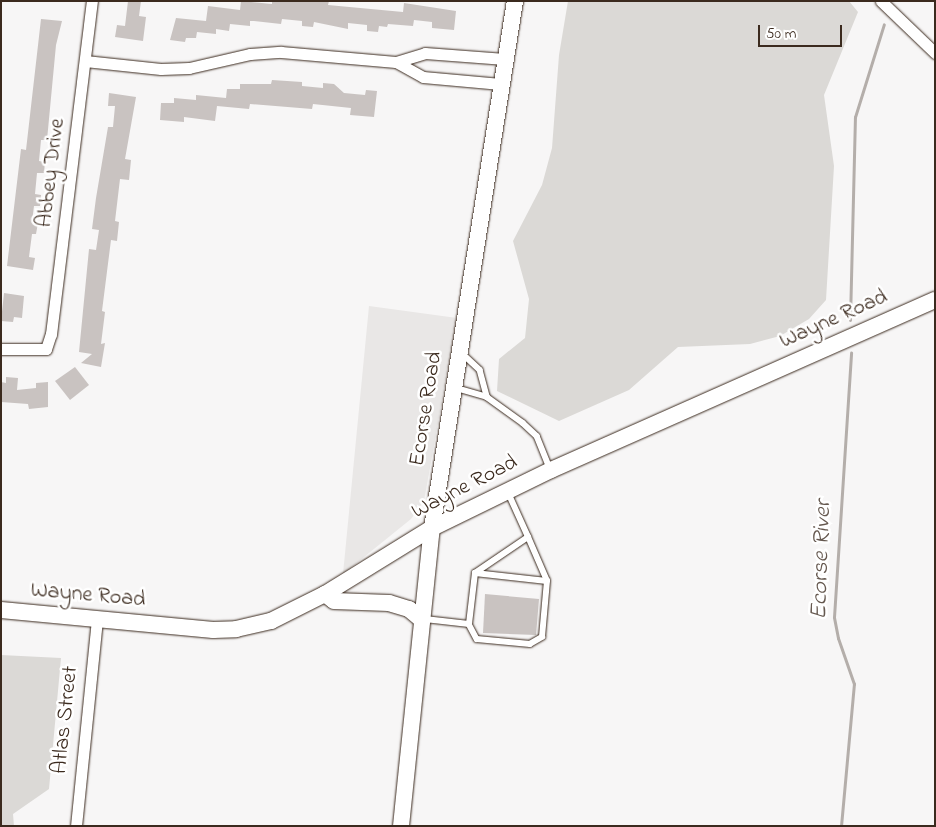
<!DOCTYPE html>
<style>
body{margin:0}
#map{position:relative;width:936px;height:827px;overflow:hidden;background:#f7f6f6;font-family:"Indie Flower",sans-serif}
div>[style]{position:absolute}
.built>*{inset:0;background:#e9e7e6}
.green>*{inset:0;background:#dbd9d6}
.stream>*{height:3px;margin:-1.5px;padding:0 1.5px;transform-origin:1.5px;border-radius:1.5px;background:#b4aeaa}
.building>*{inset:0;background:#c9c3c1}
.roads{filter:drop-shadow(0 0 1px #3b2a1e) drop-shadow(0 0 1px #3b2a1e)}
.service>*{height:5.5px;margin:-2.75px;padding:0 2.75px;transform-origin:2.75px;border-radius:2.75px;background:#fff}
.minor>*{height:11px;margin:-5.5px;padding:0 5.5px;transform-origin:5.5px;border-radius:5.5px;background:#fff}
.secondary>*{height:16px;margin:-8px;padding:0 8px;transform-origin:8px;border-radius:8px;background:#fff}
span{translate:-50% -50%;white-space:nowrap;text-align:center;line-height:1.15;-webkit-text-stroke:5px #fff;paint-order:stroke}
.street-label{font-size:22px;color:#3b2a1e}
.water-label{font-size:24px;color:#65584f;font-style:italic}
.frame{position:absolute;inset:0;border:2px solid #3b2a1e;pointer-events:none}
.scale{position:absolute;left:758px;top:25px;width:84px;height:22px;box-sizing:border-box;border:2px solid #3b2a1e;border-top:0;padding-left:6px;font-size:15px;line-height:18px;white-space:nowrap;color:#3b2a1e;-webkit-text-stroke:4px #fff;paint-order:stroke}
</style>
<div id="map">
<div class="built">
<div style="clip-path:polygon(369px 306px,457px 318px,424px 501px,411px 519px,343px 574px)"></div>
</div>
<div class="green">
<div style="clip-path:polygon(568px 1px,849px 1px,858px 12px,824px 95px,834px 166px,826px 300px,809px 319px,780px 336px,750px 344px,678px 347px,629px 390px,559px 421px,497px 391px,499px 359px,525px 338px,529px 299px,513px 241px,542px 185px,552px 148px,559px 55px)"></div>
<div style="clip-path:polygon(1px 655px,61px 658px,49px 789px,13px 814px,14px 826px,1px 826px)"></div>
</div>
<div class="stream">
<div style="left:850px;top:320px;width:203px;rotate:-88.6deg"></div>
<div style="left:855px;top:117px;width:97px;rotate:-72.7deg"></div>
<div style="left:841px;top:826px;width:143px;rotate:-84.8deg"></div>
<div style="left:854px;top:684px;width:49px;rotate:-109.2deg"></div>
<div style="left:838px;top:638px;width:21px;rotate:-101deg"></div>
<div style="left:834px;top:617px;width:265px;rotate:-86.3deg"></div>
</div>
<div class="building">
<div style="clip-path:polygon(128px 1px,141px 1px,139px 16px,146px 17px,143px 41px,115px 37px,117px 25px,125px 26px)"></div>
<div style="clip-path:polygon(241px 1px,272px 4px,272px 1px,329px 1px,328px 5px,403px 12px,404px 3px,456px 11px,454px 30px,432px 28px,432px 22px,414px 20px,413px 26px,388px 24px,387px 27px,379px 26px,378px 32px,367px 31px,367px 25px,348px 23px,348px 29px,314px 22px,313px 27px,302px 26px,302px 21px,282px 19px,281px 24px,254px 21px,250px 21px,250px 26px,230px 24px,229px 31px,216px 29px,216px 34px,197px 32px,196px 38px,186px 38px,185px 42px,170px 40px,176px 18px,206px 21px,208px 6px,240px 10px)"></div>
<div style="clip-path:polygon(41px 19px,62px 21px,56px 45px,47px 140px,41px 140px,39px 161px,45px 162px,44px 173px,37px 173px,35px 194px,41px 195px,40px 206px,34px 206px,32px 222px,38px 223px,36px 234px,32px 234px,29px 257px,35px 258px,33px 270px,7px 266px,21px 149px,26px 150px)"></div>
<div style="clip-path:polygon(272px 80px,302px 82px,302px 86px,323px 88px,323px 83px,334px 84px,344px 93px,365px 95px,366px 90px,377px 91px,374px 117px,350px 115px,351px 108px,313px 104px,312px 109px,250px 104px,249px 109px,217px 106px,215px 121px,184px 117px,184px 122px,160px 120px,161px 103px,174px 103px,174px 98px,196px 100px,196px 95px,226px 98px,227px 89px,240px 89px,240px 84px,271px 84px)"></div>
<div style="clip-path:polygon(109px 93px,136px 97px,125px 159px,131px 160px,129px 180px,120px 179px,115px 221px,119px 222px,117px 241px,111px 240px,102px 311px,105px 312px,101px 344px,105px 343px,101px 367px,81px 363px,92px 354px,79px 352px,89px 249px,96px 250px,99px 230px,92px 229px,96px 198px,108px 127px,113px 127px,115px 106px,108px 106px)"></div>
<div style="clip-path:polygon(4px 293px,24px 296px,22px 318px,14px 317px,13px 322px,1px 321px)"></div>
<div style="clip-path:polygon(75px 367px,89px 385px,70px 400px,55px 381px)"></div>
<div style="clip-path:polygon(6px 377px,18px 378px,17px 390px,36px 388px,36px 383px,48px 382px,48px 407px,29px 409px,28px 404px,1px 402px,1px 382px,6px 383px)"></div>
<div style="clip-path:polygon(485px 594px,539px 599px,536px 635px,483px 633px)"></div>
</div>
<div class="roads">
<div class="service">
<div style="left:463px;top:354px;width:23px;rotate:43deg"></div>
<div style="left:480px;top:370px;width:28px;rotate:75deg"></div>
<div style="left:456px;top:388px;width:32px;rotate:16deg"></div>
<div style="left:487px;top:397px;width:44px;rotate:35.8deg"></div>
<div style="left:523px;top:423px;width:19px;rotate:43deg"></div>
<div style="left:537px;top:436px;width:35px;rotate:68deg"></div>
<div style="left:475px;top:573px;width:72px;rotate:6.3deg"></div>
<div style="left:425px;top:619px;width:44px;rotate:6.5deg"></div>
<div style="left:469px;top:624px;width:51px;rotate:-83.3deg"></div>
<div style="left:475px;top:573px;width:64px;rotate:-34.2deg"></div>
<div style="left:528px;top:537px;width:48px;rotate:-114.4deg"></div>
<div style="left:469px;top:624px;width:17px;rotate:62deg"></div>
<div style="left:477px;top:639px;width:53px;rotate:5.4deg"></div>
<div style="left:530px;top:644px;width:14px;rotate:-30deg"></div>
<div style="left:542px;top:637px;width:56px;rotate:-84.9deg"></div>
<div style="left:547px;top:581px;width:48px;rotate:-113.4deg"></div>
</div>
<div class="minor">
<div style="left:881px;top:1px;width:75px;rotate:43.9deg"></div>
<div style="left:85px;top:61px;width:76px;rotate:6deg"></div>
<div style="left:161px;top:69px;width:28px;rotate:-2deg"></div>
<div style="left:189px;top:68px;width:63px;rotate:-12.9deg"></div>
<div style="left:250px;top:54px;width:31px;rotate:-4deg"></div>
<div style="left:281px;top:52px;width:115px;rotate:5deg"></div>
<div style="left:396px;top:62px;width:30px;rotate:-17deg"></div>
<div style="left:425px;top:53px;width:80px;rotate:4.3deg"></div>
<div style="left:396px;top:62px;width:31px;rotate:29deg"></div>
<div style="left:423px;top:77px;width:78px;rotate:5.1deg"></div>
<div style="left:1px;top:349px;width:45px"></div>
<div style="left:46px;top:349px;width:16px;rotate:-72deg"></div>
<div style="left:51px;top:334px;width:336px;rotate:-83deg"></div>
<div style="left:76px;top:826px;width:208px;rotate:-84.2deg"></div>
</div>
<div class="secondary">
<div style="left:325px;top:594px;width:11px;rotate:38deg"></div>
<div style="left:334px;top:601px;width:55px;rotate:2.1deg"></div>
<div style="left:389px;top:603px;width:21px;rotate:17deg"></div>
<div style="left:409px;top:609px;width:16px;rotate:40deg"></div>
<div style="left:1px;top:610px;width:213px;rotate:5.4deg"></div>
<div style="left:213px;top:630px;width:23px;rotate:-2deg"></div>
<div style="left:236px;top:629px;width:36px;rotate:-13deg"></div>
<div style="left:271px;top:621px;width:60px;rotate:-26.6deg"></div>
<div style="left:325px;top:594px;width:126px;rotate:-31.7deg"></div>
<div style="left:432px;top:528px;width:132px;rotate:-26deg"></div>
<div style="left:551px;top:470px;width:420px;rotate:-23.9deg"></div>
<div style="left:401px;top:826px;width:300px;rotate:-84.1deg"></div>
<div style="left:432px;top:528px;width:533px;rotate:-81.05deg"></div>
</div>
</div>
<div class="street-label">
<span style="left:52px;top:173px;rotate:-83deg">Abbey Drive</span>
<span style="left:834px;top:320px;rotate:-24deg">Wayne Road</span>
<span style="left:427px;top:409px;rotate:-81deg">Ecorse Road</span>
<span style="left:465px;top:488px;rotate:-27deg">Wayne Road</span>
<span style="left:88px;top:596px;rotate:5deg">Wayne Road</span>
<span style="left:66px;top:720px;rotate:-84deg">Atlas Street</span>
</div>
<div class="water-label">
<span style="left:822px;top:560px;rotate:-88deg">Ecorse River</span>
</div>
<div class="frame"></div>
<div class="scale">50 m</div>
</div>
